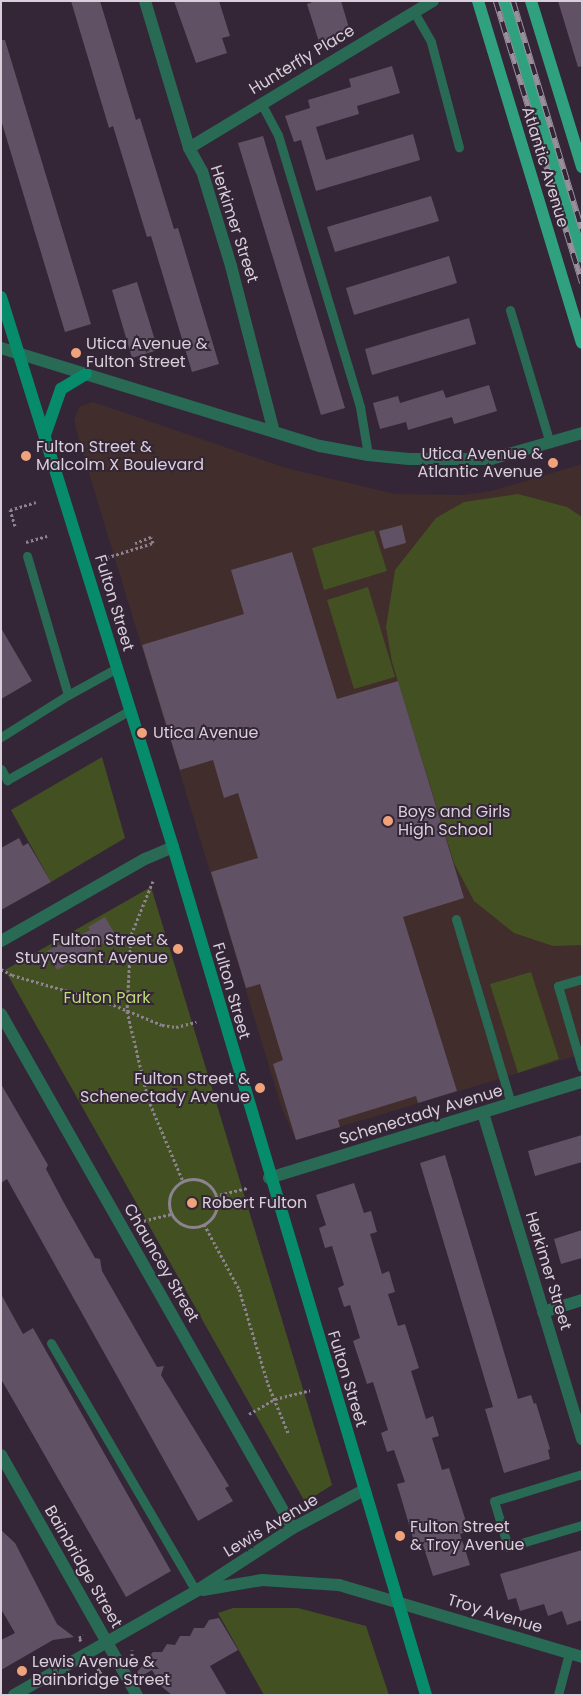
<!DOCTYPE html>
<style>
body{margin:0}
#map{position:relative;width:583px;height:1696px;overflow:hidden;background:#342637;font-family:Poppins,sans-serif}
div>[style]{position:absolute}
.education>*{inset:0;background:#412d2b}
.green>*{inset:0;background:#435122}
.building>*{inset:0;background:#615164}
.path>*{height:3px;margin-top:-1.5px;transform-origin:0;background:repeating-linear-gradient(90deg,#8d8290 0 2.5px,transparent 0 5px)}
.path>.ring{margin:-1.5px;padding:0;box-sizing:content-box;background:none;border:3px solid #8d8290;border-radius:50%}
.service>*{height:9px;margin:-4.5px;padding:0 4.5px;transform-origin:4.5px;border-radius:4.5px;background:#296a55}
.minor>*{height:12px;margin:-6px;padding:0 6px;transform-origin:6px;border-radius:6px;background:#296a55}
.secondary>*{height:12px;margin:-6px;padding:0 6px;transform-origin:6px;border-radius:6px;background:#078c6b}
.primary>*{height:12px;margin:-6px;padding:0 6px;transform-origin:6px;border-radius:6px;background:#30a17f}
.rail>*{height:5.5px;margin-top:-2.75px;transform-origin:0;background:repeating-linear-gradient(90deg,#342637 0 11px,#9a8f9d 0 22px);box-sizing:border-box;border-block:1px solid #9a8f9d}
.dots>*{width:14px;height:14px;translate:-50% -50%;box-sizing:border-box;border:2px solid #342637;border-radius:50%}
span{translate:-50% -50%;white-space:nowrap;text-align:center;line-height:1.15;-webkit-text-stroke:4px #342637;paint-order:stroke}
.street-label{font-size:16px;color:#d8cfda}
.poi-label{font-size:16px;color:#d8cfda}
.left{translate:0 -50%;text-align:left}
.right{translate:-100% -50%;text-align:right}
.park-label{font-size:16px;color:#bcdb72}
.frame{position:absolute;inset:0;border:2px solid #d8cfda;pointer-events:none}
</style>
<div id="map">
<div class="education">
<div style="clip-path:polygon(93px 402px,286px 468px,395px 494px,463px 495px,492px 491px,582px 464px,582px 1054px,296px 1140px,282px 1109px,79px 440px,74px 420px,79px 407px)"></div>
</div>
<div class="green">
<div style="clip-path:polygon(518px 494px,567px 507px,582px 517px,582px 945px,553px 946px,514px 933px,474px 901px,454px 863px,392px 662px,386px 627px,395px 570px,436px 518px,464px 502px)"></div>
<div style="clip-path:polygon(374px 530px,387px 571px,324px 590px,312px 548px)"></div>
<div style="clip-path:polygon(368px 587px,395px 677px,354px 689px,327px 600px)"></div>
<div style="clip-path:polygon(102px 757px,125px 838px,51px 882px,11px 810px)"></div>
<div style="clip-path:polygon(151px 887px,332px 1485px,305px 1502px,5px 970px)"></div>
<div style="clip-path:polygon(531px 972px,559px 1059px,518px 1073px,490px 984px)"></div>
<div style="clip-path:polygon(233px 1608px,298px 1608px,366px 1626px,389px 1695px,264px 1695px,218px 1613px)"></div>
</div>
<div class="building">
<div style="clip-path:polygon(71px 1px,100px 1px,136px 120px,140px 118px,174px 229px,178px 228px,219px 364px,192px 372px,151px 236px,147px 237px,113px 126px,109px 128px)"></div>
<div style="clip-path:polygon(174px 1px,219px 1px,230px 36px,222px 38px,227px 53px,196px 63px)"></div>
<div style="clip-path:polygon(315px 1px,341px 1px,349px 28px,320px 45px,307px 4px)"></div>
<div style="clip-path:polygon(558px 1px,582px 1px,582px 66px,578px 67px)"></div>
<div style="clip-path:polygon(1px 40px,5px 40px,91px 324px,65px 332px,1px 120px)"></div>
<div style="clip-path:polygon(392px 66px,400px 93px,357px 106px,359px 114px,316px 127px,326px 160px,413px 134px,420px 160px,316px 191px,301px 140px,294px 142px,285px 116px,310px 108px,308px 100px,351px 87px,349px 79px)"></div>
<div style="clip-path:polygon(263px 136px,345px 408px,321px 415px,238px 143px)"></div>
<div style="clip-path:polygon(431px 196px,439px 221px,335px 252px,327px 227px)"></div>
<div style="clip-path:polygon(449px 256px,457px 283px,354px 315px,346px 288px)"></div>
<div style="clip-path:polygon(137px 282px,158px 350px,132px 358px,112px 290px)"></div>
<div style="clip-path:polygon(469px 318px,476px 344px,372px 375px,365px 349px)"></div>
<div style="clip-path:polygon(489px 385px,497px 411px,454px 424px,452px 417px,408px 430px,406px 422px,380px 429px,373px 403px,398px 396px,400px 403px,443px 390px,446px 398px)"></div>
<div style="clip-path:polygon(402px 525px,406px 543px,384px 549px,379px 531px)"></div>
<div style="clip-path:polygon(292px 552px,337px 699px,398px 681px,464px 898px,403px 917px,457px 1091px,418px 1103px,416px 1096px,338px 1120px,340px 1127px,296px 1140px,273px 1064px,283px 1060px,260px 984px,246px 988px,211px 872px,258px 858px,238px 793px,224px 798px,213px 760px,180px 770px,142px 645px,244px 614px,231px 570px)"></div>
<div style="clip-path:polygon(1px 628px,32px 681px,1px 699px)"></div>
<div style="clip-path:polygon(19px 838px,23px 846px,28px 843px,51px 882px,1px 910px,1px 848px)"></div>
<div style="clip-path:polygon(105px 917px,116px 936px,57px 970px,47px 951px,90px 930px,88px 927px)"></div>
<div style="clip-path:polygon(1px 1084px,48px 1165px,46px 1169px,64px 1203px,95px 1258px,100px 1259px,102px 1271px,157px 1367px,164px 1366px,161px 1375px,229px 1486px,225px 1488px,233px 1501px,198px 1521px,7px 1179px,1px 1183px)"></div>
<div style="clip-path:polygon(582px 1135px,582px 1162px,535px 1176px,528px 1151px)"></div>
<div style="clip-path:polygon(445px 1155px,518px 1399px,531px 1395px,534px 1404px,536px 1403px,550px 1449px,548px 1450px,550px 1459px,504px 1473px,485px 1409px,493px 1407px,420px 1163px)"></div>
<div style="clip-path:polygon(354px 1183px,364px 1213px,371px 1211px,377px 1232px,370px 1234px,382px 1274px,389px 1271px,395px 1292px,388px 1294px,398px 1326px,405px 1324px,419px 1368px,411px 1371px,426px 1419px,433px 1416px,439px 1436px,432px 1438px,442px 1470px,449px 1468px,469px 1531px,460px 1534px,470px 1565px,433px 1576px,423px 1545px,416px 1548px,397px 1484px,405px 1482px,394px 1450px,387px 1452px,381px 1433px,388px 1430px,373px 1382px,367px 1384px,353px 1341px,360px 1338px,350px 1305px,344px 1307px,338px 1288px,344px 1285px,332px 1246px,325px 1248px,319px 1228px,326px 1225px,316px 1195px)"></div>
<div style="clip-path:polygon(582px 1230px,582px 1258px,561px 1264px,554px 1239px)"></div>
<div style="clip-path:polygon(1px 1294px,23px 1334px,33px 1328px,171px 1571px,126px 1597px,1px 1379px)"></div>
<div style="clip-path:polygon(1px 1530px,15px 1543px,57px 1624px,74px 1637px,53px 1640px,1px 1670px,1px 1640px,15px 1633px,1px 1609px)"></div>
<div style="clip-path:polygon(582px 1550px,582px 1620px,567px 1625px,562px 1611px,548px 1616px,544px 1604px,520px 1611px,516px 1598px,508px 1600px,500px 1574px)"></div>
<div style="clip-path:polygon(219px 1618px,238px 1650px,210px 1666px,227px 1695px,172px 1695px,162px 1687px,152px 1670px,137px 1679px,135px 1675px,153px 1652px,162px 1652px,167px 1644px,175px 1645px,180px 1636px,190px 1636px,194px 1628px,204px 1628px,209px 1620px)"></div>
</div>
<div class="path">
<div style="left:15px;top:526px;width:17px;rotate:-107deg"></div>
<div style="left:10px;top:510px;width:27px;rotate:-17deg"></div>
<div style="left:26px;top:542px;width:22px;rotate:-16deg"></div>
<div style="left:102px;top:559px;width:53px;rotate:-17.4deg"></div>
<div style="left:153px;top:543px;width:6px;rotate:-108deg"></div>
<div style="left:151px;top:537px;width:17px;rotate:159deg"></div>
<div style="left:153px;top:881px;width:58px;rotate:112.2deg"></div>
<div style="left:131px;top:935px;width:76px;rotate:93deg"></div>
<div style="left:127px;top:1011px;width:90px;rotate:76.6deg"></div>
<div style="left:148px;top:1099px;width:89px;rotate:66.9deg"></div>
<div style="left:1px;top:969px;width:13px;rotate:29deg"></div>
<div style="left:12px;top:975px;width:101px;rotate:16.1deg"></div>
<div style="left:109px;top:1003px;width:57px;rotate:22.5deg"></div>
<div style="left:162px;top:1025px;width:14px;rotate:8deg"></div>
<div style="left:176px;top:1027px;width:21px;rotate:-14deg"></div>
<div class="ring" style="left:169px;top:1179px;width:45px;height:45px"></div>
<div style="left:215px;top:1196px;width:33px;rotate:-14deg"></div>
<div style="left:139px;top:1222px;width:33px;rotate:-14deg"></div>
<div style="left:204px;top:1224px;width:74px;rotate:61.7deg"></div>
<div style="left:239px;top:1289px;width:99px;rotate:73deg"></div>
<div style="left:268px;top:1384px;width:55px;rotate:67.6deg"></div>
<div style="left:249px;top:1414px;width:30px;rotate:-30deg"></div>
<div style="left:275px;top:1399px;width:36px;rotate:-14deg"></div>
<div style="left:81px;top:1641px;width:4px;rotate:-124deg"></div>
<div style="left:79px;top:1638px;width:5px;rotate:-37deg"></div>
<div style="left:132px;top:1656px;width:6px;rotate:-90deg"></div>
<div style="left:98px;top:1668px;width:4px;rotate:76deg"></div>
<div style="left:99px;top:1672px;width:4px;rotate:-14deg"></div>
</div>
<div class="service">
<div style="left:414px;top:12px;width:34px;rotate:60deg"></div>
<div style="left:431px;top:42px;width:109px;rotate:75.1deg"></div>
<div style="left:261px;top:103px;width:36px;rotate:62deg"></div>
<div style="left:278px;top:135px;width:284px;rotate:73.2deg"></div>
<div style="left:360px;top:407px;width:49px;rotate:80.5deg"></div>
<div style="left:510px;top:310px;width:139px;rotate:73.3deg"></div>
<div style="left:68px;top:695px;width:56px;rotate:-28.9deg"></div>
<div style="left:1px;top:737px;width:79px;rotate:-32.1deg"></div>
<div style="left:68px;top:695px;width:145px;rotate:-106.4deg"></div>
<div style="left:1px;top:769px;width:13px;rotate:61deg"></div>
<div style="left:7px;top:780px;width:142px;rotate:-29.6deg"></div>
<div style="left:456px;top:919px;width:193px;rotate:73.4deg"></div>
<div style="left:582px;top:979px;width:25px;rotate:164deg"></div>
<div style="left:558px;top:986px;width:85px;rotate:73.7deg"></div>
<div style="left:51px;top:1343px;width:287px;rotate:59.7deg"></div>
<div style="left:582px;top:1474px;width:92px;rotate:162.9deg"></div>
<div style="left:494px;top:1501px;width:48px;rotate:73.1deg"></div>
<div style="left:508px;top:1547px;width:77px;rotate:-16.6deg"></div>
<div style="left:558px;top:1695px;width:43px;rotate:-75.3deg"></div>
</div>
<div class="minor">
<div style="left:145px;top:1px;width:153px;rotate:73.3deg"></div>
<div style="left:189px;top:148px;width:26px;rotate:61deg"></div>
<div style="left:202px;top:171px;width:99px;rotate:73deg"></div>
<div style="left:231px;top:266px;width:171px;rotate:75.5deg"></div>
<div style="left:189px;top:148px;width:285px;rotate:-31.1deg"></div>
<div style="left:1px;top:348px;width:334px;rotate:17.1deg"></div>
<div style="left:320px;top:446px;width:49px;rotate:10.6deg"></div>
<div style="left:368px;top:455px;width:41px;rotate:5.6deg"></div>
<div style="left:409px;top:459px;width:82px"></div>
<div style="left:491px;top:459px;width:95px;rotate:-15.9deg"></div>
<div style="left:1px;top:941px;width:166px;rotate:-29.7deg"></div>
<div style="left:145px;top:859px;width:30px;rotate:-23deg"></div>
<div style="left:1px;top:1014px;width:591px;rotate:60.4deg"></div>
<div style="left:483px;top:1113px;width:341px;rotate:73.1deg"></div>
<div style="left:269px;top:1178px;width:327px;rotate:-17.1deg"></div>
<div style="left:543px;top:1312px;width:41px;rotate:-17.1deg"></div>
<div style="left:1px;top:1455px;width:276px;rotate:60.5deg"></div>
<div style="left:203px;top:1590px;width:60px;rotate:-9.6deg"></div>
<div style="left:262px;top:1580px;width:77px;rotate:3.7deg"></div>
<div style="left:339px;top:1585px;width:253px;rotate:16.5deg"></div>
<div style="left:14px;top:1695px;width:210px;rotate:-29.7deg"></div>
<div style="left:196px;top:1591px;width:116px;rotate:-33deg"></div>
<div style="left:293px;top:1528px;width:81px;rotate:-28.2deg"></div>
</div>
<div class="secondary">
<div style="left:1px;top:297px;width:576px;rotate:72.63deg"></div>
<div style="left:173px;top:847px;width:885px;rotate:73.39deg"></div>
<div style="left:45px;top:435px;width:49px;rotate:-70.8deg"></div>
<div style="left:61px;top:389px;width:29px;rotate:-31deg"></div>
</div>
<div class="primary">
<div style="left:478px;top:1px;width:357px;rotate:73.1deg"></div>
<div style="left:505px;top:1px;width:267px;rotate:73.3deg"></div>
<div style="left:531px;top:1px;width:174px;rotate:72.9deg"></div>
</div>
<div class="rail">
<div style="left:496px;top:1px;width:295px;rotate:73deg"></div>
<div style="left:513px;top:1px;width:238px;rotate:73.2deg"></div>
</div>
<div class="dots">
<div style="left:76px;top:353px;background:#f0a27a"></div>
<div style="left:26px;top:456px;background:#f0a27a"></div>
<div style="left:553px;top:463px;background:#f0a27a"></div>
<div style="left:142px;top:733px;background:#f0a27a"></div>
<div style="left:388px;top:821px;background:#f0a27a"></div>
<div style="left:178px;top:949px;background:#f0a27a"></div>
<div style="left:260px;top:1088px;background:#f0a27a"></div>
<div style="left:192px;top:1203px;background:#f0a27a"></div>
<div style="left:400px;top:1536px;background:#f0a27a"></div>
<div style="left:22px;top:1671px;background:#f0a27a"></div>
</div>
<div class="street-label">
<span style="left:302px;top:60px;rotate:-31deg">Hunterfly Place</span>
<span style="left:545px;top:167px;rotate:73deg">Atlantic Avenue</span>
<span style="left:234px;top:224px;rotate:72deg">Herkimer Street</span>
<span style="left:114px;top:603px;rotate:73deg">Fulton Street</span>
<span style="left:231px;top:991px;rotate:74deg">Fulton Street</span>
<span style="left:421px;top:1115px;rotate:-17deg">Schenectady Avenue</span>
<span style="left:161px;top:1263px;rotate:60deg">Chauncey Street</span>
<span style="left:548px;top:1271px;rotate:73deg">Herkimer Street</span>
<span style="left:347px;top:1379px;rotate:73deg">Fulton Street</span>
<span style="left:271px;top:1526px;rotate:-31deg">Lewis Avenue</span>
<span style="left:83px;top:1567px;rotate:60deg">Bainbridge Street</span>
<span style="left:495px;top:1614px;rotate:17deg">Troy Avenue</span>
</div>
<div class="poi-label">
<span class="left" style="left:86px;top:353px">Utica Avenue &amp;<br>Fulton Street</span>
<span class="left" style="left:36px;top:456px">Fulton Street &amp;<br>Malcolm X Boulevard</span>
<span class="right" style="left:543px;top:463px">Utica Avenue &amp;<br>Atlantic Avenue</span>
<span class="left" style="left:153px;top:733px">Utica Avenue</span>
<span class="left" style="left:398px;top:821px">Boys and Girls<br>High School</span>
<span class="right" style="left:168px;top:949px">Fulton Street &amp;<br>Stuyvesant Avenue</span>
<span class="right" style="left:250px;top:1088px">Fulton Street &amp;<br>Schenectady Avenue</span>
<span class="left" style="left:202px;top:1203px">Robert Fulton</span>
<span class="left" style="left:410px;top:1536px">Fulton Street<br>&amp; Troy Avenue</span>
<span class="left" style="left:32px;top:1671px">Lewis Avenue &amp;<br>Bainbridge Street</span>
</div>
<div class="park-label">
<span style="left:107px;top:998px">Fulton Park</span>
</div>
<div class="frame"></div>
</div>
